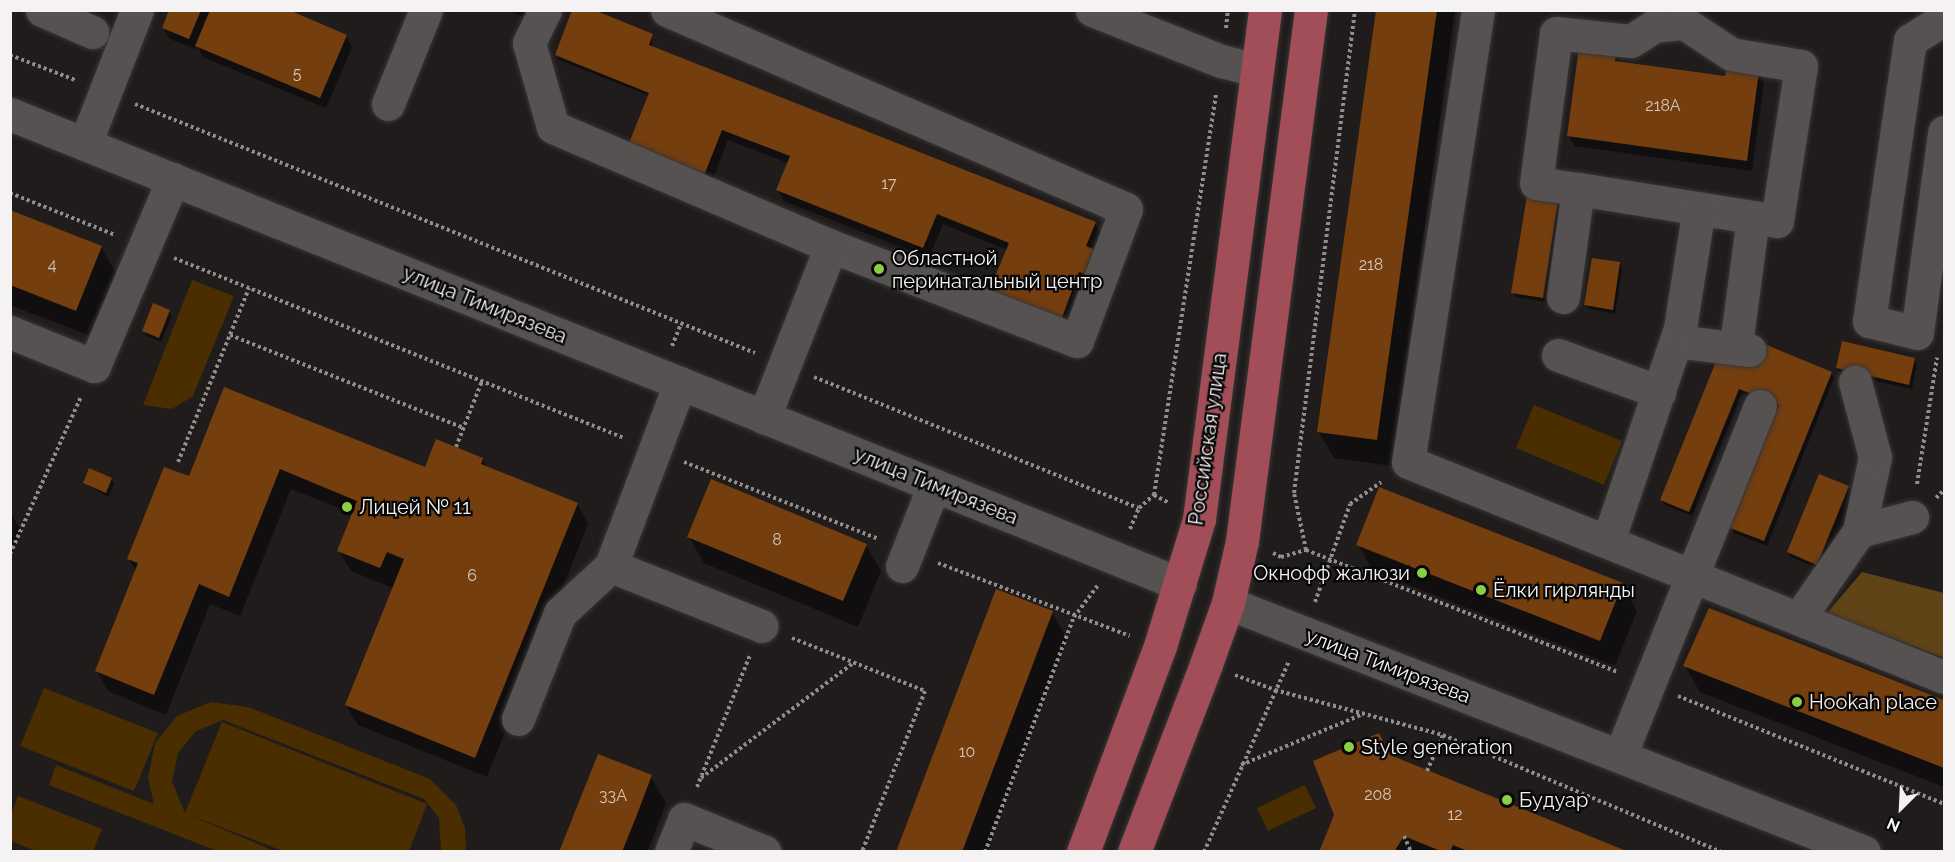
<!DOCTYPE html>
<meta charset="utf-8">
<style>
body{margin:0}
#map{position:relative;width:1955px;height:862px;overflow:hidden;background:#1f1c1b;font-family:Raleway,sans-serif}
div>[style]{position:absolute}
.green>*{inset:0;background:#4a2e00}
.forest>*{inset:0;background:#604316}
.shadow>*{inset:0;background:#0007}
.building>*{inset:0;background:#753e0f}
.path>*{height:4px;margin-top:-2px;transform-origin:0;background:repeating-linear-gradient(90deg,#908d8d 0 3px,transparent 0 6px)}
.roads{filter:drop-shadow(0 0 2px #383635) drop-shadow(0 0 2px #383635)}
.minor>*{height:33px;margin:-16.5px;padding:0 16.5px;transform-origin:16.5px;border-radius:16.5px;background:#555251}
.major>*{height:33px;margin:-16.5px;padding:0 16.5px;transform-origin:16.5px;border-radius:16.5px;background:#a14e58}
.dots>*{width:16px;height:16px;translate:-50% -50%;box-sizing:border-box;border:3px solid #080707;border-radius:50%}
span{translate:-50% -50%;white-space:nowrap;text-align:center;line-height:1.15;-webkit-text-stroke:4.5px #080707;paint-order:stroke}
.number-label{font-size:16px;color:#d4c5b9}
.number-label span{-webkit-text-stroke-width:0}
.poi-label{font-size:20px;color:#f4f2f2}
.left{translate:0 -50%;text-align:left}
.right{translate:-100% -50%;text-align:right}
.street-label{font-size:20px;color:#f4f2f2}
.frame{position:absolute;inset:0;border:12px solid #f4f2f2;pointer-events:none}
.north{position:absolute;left:1871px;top:778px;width:60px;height:60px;-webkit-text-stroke:4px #080707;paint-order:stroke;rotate:204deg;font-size:16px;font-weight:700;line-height:24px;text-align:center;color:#f4f2f2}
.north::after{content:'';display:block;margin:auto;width:21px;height:27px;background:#f4f2f2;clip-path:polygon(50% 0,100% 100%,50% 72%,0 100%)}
</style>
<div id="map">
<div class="green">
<div style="clip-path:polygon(192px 280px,234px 296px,193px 396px,172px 409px,143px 405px)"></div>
<div style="clip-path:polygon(1534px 405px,1622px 441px,1604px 485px,1516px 448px)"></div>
<div style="clip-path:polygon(44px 688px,158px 733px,134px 791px,20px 746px)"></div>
<div style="clip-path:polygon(211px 702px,248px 707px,430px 779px,456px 805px,465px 828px,466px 851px,441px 851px,439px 818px,424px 799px,223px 720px,196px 731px,178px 753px,172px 782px,185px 813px,222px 722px,427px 804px,409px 851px,283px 851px,187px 814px,274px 851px,217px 851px,49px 785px,56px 765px,154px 804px,148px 778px,155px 743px,177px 716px)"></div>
<div style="clip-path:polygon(1305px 785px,1316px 808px,1268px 831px,1257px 808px)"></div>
<div style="clip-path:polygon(18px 796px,102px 829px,93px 851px,36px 851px,11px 841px,11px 815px)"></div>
</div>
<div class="forest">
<div style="clip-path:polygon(1862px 572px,1944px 593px,1944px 658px,1827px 613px)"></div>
</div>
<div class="shadow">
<div style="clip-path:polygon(171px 10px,285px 10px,346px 36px,352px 47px,326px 108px,203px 57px,197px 45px,195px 49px,170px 39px,163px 28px)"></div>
<div style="clip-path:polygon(506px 10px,551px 10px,545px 25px)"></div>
<div style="clip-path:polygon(1377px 10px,1455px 10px,1392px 466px,1334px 458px,1319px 432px)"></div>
<div style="clip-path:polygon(652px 35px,652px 48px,1095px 223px,1101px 234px,1067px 330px,1007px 250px,943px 224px,929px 258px,784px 201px,778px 190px,788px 163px,728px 140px,709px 188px,650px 96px,559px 60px,556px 55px)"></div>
<div style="clip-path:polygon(1615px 53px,1621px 63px,1727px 78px,1758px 72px,1764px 83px,1752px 171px,1575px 146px,1568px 135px)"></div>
<div style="clip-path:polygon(1530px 185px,1562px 194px,1546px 302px,1516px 297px,1513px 292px)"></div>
<div style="clip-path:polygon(10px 212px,101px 247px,116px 273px,91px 336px,10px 305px)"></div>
<div style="clip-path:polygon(1620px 264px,1622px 269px,1615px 314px,1589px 309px,1586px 304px)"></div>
<div style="clip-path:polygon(169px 311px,172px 316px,161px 342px,147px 336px,144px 331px)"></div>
<div style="clip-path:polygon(1719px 356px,1753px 370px,1831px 373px,1834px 378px,1767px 546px,1734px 533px,1731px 528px,1779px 408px,1742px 393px,1692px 516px,1665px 505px,1662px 500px)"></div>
<div style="clip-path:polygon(1914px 359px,1917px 365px,1912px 389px,1840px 373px,1837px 368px)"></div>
<div style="clip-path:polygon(225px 389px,425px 469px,482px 459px,487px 468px,577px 504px,588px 524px,487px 777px,358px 725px,346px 705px,393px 588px,351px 571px,339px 551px,354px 514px,291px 489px,240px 616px,210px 604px,166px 715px,108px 691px,97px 671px,137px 572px,129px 559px,190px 478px)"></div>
<div style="clip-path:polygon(111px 479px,114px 484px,108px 497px,84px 483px)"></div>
<div style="clip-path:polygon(1848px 488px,1854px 499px,1835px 546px,1820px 569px,1791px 557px,1788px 552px)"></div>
<div style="clip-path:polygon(10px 513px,21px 530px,10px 556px)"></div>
<div style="clip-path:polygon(689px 537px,866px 545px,881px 571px,858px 627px,704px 563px)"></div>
<div style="clip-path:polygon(1358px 544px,1622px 584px,1637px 611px,1615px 666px,1373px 571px)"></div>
<div style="clip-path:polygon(1709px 610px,1944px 702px,1944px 787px,1700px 692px,1685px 666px)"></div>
<div style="clip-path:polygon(1052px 613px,1067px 639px,987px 852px,898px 852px)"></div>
<div style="clip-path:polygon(1391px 757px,1626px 852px,1321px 852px)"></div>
<div style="clip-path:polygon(651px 777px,666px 803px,647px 852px,561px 852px)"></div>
</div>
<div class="building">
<div style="clip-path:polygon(169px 10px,201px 10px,189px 39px,162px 28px)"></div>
<div style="clip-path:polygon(210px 10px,289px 10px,347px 35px,320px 98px,195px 46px)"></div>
<div style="clip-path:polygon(572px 10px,594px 10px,653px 34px,649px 45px,1096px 222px,1086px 246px,1098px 251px,1088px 275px,1079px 272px,1061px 320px,989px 291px,1009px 243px,937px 214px,923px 248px,776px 190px,790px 156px,722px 130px,703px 178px,627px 148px,649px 93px,555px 55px)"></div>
<div style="clip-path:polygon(1376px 10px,1437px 10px,1377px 440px,1317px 432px)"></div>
<div style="clip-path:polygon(1579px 47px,1616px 52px,1615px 61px,1725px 76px,1727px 66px,1759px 71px,1747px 161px,1567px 136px)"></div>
<div style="clip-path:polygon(1529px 183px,1560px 188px,1543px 298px,1511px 293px)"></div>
<div style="clip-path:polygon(10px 210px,102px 246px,76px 311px,10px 285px)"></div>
<div style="clip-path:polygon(1592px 258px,1620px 262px,1613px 310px,1584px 305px)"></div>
<div style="clip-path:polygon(153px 303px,170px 310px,159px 338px,142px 331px)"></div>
<div style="clip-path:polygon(1842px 341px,1915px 358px,1909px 385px,1836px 368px)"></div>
<div style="clip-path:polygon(1762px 343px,1832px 372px,1764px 541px,1730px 528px,1779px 405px,1739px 389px,1689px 512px,1660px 500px,1719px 354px,1752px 368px)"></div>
<div style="clip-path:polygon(224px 387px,425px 467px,436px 439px,483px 458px,481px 464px,578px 503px,475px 758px,345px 705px,404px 559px,387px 552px,380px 568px,337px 551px,357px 501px,280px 469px,229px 597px,199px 584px,154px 695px,95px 671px,138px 563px,127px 559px,164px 467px,189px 476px)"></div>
<div style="clip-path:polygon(89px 468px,112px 478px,106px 493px,83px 483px)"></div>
<div style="clip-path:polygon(1819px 474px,1849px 486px,1817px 565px,1787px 552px)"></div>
<div style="clip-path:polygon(711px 479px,867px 544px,843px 601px,687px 537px)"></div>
<div style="clip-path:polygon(1379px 487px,1623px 583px,1600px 641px,1356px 545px)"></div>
<div style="clip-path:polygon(996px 589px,1053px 611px,962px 852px,896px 852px)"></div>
<div style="clip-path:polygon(1709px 608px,1944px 700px,1944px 768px,1683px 666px)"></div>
<div style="clip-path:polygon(1379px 733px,1390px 755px,1629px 852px,1470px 852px,1453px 845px,1450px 852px,1443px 852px,1404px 836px,1394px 852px,1319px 852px,1334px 815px,1313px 761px)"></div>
<div style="clip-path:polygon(598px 754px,652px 775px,636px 817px,622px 852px,559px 852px)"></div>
</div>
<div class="path">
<div style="left:1226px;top:28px;width:18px;rotate:-84deg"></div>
<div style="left:10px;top:55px;width:70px;rotate:21deg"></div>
<div style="left:135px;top:104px;width:668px;rotate:21.88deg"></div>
<div style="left:10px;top:193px;width:113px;rotate:21.8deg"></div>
<div style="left:174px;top:258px;width:486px;rotate:21.8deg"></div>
<div style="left:230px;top:335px;width:252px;rotate:21.7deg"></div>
<div style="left:672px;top:346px;width:24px;rotate:-68deg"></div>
<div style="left:814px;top:377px;width:350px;rotate:22deg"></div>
<div style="left:456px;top:447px;width:71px;rotate:-68.5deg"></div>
<div style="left:178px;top:462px;width:188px;rotate:-67.8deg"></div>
<div style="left:684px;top:462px;width:209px;rotate:21.6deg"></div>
<div style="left:1917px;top:484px;width:128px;rotate:-81deg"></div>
<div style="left:1154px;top:495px;width:17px;rotate:28deg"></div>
<div style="left:1936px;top:498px;width:11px;rotate:-45deg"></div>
<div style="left:1130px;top:529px;width:23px;rotate:-67deg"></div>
<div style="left:1139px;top:508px;width:20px;rotate:-41deg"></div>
<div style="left:1154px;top:495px;width:406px;rotate:-81.2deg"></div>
<div style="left:1306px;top:550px;width:58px;rotate:-101.9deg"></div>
<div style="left:1294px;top:493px;width:487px;rotate:-82.8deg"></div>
<div style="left:1273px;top:553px;width:9px;rotate:27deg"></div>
<div style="left:1281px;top:557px;width:26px;rotate:-16deg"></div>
<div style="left:1306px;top:550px;width:335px;rotate:21.4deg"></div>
<div style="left:10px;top:554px;width:172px;rotate:-65.7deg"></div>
<div style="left:938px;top:563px;width:205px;rotate:20.8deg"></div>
<div style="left:1315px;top:602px;width:104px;rotate:-70.3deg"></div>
<div style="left:1350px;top:504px;width:38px;rotate:-35deg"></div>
<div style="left:792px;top:638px;width:143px;rotate:21.7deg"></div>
<div style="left:925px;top:691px;width:173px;rotate:111.4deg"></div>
<div style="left:1235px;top:675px;width:43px;rotate:20.6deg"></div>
<div style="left:1275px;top:690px;width:174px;rotate:15deg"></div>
<div style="left:1443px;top:735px;width:303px;rotate:22.8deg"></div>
<div style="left:1678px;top:696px;width:287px;rotate:22.1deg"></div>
<div style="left:1241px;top:765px;width:132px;rotate:-22.7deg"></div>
<div style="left:1427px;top:771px;width:39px;rotate:-66deg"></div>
<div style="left:701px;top:778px;width:191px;rotate:-37.1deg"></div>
<div style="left:697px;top:787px;width:142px;rotate:-68.1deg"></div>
<div style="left:1404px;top:836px;width:17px;rotate:66deg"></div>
<div style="left:985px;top:852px;width:251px;rotate:-69.3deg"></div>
<div style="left:1074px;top:617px;width:40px;rotate:-53deg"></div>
<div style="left:1204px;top:852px;width:209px;rotate:-66deg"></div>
</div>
<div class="roads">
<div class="minor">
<div style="left:42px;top:10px;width:55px;rotate:23.7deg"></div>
<div style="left:545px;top:10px;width:37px;rotate:116deg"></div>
<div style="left:529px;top:43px;width:87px;rotate:74.1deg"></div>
<div style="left:553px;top:127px;width:302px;rotate:23.2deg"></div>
<div style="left:667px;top:10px;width:500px;rotate:23.44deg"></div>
<div style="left:1126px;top:209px;width:141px;rotate:110.4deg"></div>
<div style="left:1077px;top:341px;width:264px;rotate:-158.9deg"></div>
<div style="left:831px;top:246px;width:184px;rotate:111.4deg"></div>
<div style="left:1092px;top:10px;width:139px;rotate:21.6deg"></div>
<div style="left:1221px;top:61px;width:37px;rotate:14deg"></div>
<div style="left:1478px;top:10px;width:457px;rotate:98.8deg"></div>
<div style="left:1408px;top:462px;width:578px;rotate:21.86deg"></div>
<div style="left:1944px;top:19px;width:40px;rotate:148deg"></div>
<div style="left:1910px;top:40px;width:284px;rotate:98.3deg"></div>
<div style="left:1869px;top:321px;width:49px;rotate:14deg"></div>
<div style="left:1917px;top:333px;width:203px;rotate:-82.3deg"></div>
<div style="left:388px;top:104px;width:101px;rotate:-68deg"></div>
<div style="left:10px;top:114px;width:1261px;rotate:21.89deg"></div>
<div style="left:85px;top:144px;width:144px;rotate:-68.8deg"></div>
<div style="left:1578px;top:189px;width:177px;rotate:9.1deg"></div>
<div style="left:1563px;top:297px;width:109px;rotate:-82.1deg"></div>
<div style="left:1578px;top:189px;width:42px;rotate:-171.9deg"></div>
<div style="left:1536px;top:183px;width:151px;rotate:-82.4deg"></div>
<div style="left:1556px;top:33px;width:75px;rotate:6.1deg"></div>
<div style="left:1631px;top:41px;width:27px;rotate:-33deg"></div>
<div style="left:1654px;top:26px;width:30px;rotate:-6deg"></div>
<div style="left:1684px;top:23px;width:56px;rotate:33.4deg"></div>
<div style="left:1731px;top:54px;width:71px;rotate:9.7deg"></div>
<div style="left:1801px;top:66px;width:157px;rotate:98.8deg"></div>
<div style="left:1777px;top:221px;width:24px;rotate:-171deg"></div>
<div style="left:1753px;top:217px;width:114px;rotate:97.6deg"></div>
<div style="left:10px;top:332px;width:91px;rotate:22deg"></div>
<div style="left:94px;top:366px;width:203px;rotate:-67.1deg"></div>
<div style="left:1676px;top:341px;width:74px;rotate:7deg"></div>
<div style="left:1558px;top:355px;width:108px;rotate:20.1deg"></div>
<div style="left:680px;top:383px;width:196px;rotate:110.7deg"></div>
<div style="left:611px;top:566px;width:162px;rotate:21.7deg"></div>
<div style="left:1859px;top:531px;width:55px;rotate:-14.8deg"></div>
<div style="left:1608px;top:541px;width:225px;rotate:-71.3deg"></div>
<div style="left:1680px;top:328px;width:121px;rotate:-81deg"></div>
<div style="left:902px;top:566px;width:87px;rotate:-68.4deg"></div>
<div style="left:1228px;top:603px;width:683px;rotate:21.38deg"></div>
<div style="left:1799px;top:618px;width:106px;rotate:-55.4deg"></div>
<div style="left:1859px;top:531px;width:76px;rotate:-77.8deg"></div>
<div style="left:1875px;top:457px;width:78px;rotate:-104.9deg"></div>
<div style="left:518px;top:719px;width:114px;rotate:-68.4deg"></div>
<div style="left:560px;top:613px;width:69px;rotate:-42.7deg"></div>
<div style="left:1620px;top:756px;width:377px;rotate:-68.2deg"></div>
<div style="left:671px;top:852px;width:35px;rotate:-68deg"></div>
<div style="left:684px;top:819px;width:87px;rotate:22.2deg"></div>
</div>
<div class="major">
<div style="left:1083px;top:852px;width:220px;rotate:-69.5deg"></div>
<div style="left:1160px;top:646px;width:133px;rotate:-72.9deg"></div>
<div style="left:1199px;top:519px;width:513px;rotate:-82.61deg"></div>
<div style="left:1134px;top:852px;width:201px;rotate:-69deg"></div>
<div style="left:1206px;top:664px;width:65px;rotate:-70.2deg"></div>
<div style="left:1228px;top:603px;width:64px;rotate:-77.3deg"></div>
<div style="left:1242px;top:541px;width:535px;rotate:-82.6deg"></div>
</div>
</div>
<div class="dots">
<div style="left:879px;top:269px;background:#8ace47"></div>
<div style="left:347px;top:507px;background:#8ace47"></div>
<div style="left:1422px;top:573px;background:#8ace47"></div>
<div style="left:1481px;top:590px;background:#8ace47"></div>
<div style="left:1797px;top:702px;background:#8ace47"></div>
<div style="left:1349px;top:747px;background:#8ace47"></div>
<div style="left:1507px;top:800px;background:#8ace47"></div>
</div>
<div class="number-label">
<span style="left:297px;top:74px">5</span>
<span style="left:1663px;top:106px">218А</span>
<span style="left:889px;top:184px">17</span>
<span style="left:52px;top:265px">4</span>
<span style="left:1371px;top:265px">218</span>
<span style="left:777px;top:540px">8</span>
<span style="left:472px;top:576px">6</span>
<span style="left:967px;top:752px">10</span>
<span style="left:1378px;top:795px">208</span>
<span style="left:613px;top:796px">33А</span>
<span style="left:1455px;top:815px">12</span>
</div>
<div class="poi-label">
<span class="left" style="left:892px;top:270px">Областной<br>перинатальный центр</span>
<span class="left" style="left:359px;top:507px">Лицей № 11</span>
<span class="right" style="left:1410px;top:573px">Окнофф жалюзи</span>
<span class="left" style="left:1493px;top:590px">Ёлки гирлянды</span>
<span class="left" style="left:1809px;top:702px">Hookah place</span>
<span class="left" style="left:1361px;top:747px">Style generation</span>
<span class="left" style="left:1519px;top:800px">Будуар</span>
</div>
<div class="street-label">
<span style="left:485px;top:305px;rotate:22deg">улица Тимирязева</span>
<span style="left:1208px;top:439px;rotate:-82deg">Российская улица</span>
<span style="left:936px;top:486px;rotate:22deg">улица Тимирязева</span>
<span style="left:1388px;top:666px;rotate:21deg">улица Тимирязева</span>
</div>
<div class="frame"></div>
<div class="north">N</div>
</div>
